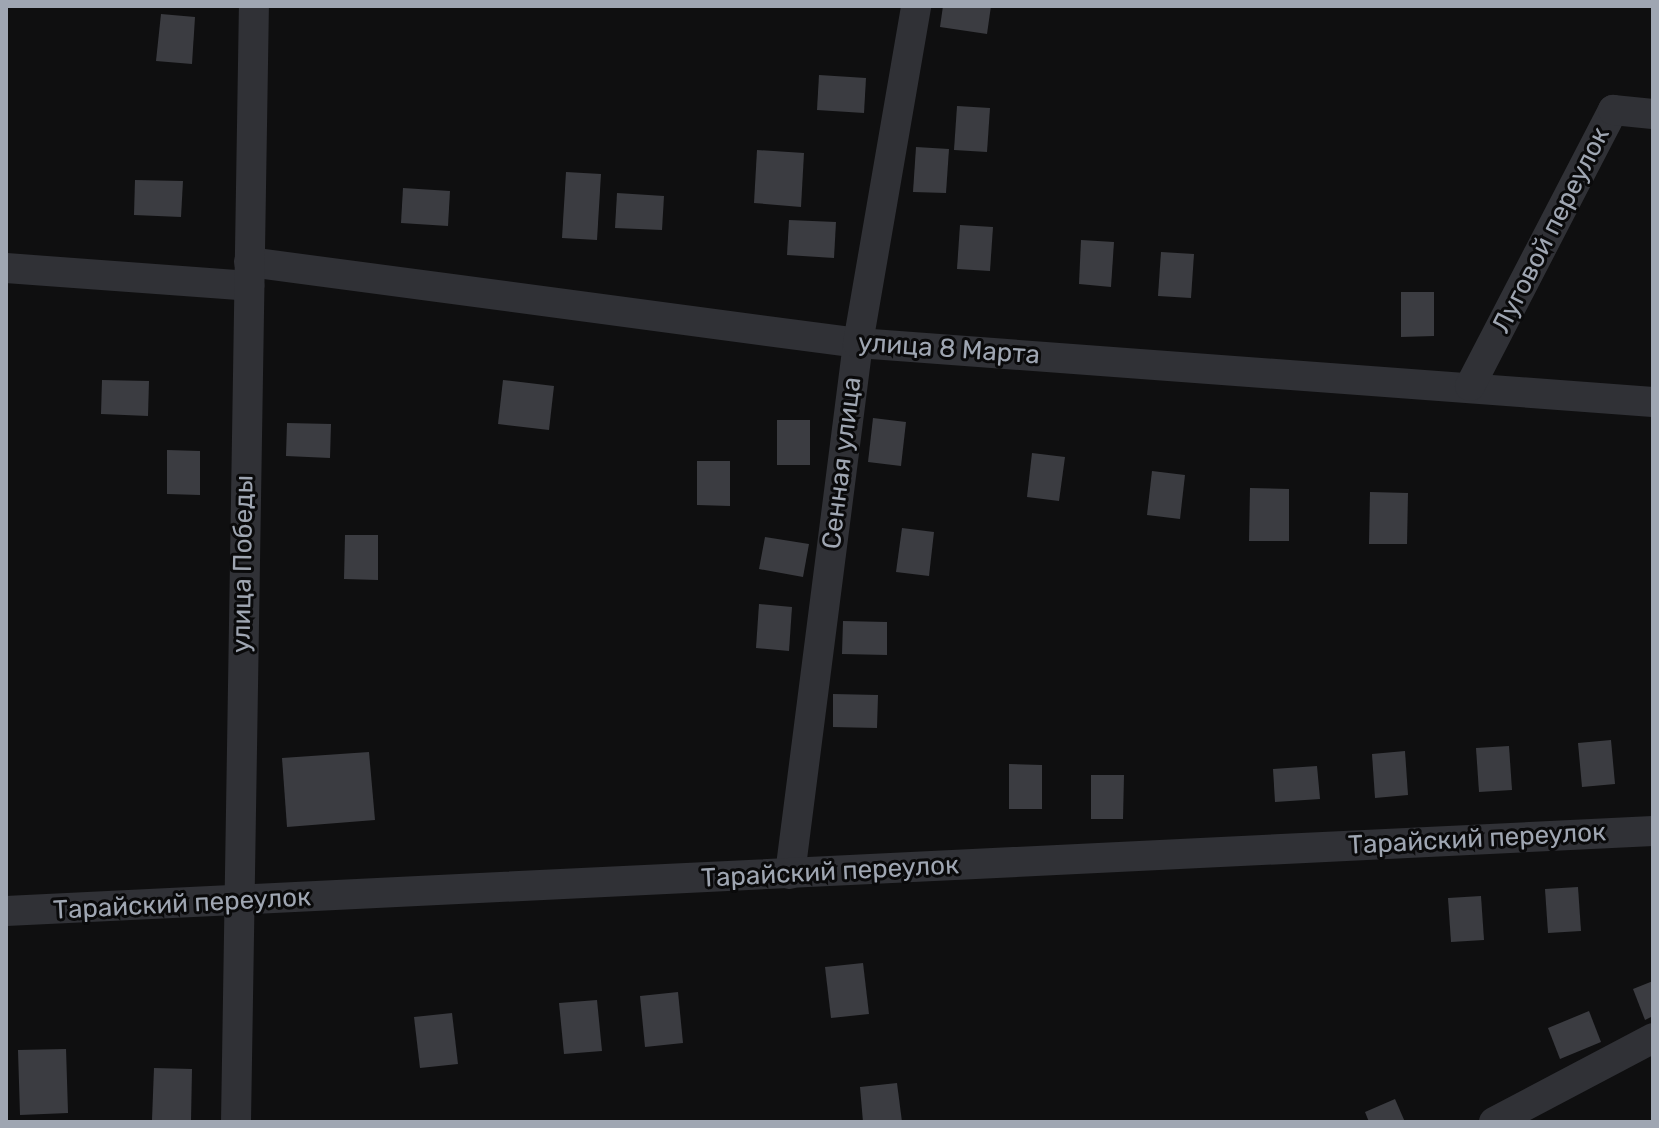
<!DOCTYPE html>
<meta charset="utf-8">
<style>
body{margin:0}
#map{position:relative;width:1659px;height:1128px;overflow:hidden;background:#0f0f10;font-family:Rubik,sans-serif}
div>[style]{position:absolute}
.building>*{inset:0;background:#3b3c41}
.minor>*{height:30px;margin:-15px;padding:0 15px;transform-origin:15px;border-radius:15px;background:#303136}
span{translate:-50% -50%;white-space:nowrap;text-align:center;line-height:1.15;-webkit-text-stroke:6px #0a0a0b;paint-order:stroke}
.street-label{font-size:26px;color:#9fa6b2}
.frame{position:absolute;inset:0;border:8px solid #9fa6b2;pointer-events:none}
</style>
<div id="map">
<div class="building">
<div style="clip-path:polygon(943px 6px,991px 6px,987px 34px,940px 27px)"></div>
<div style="clip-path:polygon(161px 14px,195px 17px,192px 64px,156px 61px)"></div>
<div style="clip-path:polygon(819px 75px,866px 78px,864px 113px,817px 110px)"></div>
<div style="clip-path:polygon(957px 106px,990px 108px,987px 152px,954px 150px)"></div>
<div style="clip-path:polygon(916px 147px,949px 149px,946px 193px,913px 192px)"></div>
<div style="clip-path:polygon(757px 150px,804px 153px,801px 207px,754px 203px)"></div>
<div style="clip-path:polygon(566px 172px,601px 174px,597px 240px,562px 238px)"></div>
<div style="clip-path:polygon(135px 180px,183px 181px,181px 217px,134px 215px)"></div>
<div style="clip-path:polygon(403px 188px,450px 191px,448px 226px,401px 223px)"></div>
<div style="clip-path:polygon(617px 193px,664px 196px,662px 230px,615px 228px)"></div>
<div style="clip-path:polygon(789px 220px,836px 222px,834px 258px,787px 255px)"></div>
<div style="clip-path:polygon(960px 225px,993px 227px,990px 271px,957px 269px)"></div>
<div style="clip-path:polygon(1081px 240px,1114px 242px,1111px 287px,1079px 284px)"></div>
<div style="clip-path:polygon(1161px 252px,1194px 254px,1191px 298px,1158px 296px)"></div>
<div style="clip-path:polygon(1401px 292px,1434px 292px,1434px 336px,1401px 337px)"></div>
<div style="clip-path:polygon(102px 380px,149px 381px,148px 416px,101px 414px)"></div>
<div style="clip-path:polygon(503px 380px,554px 386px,549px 430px,498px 424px)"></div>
<div style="clip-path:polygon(873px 418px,906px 422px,901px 466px,868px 462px)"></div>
<div style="clip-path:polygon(777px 420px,810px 420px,810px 465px,777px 465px)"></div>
<div style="clip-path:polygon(287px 423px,331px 424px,330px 458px,286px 456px)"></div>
<div style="clip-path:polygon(167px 450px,200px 451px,200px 495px,167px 494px)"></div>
<div style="clip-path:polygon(1032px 453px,1065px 457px,1059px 501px,1027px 497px)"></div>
<div style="clip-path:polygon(697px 461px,730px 461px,730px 506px,697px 505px)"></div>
<div style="clip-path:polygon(1152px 471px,1185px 475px,1180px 519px,1147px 515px)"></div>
<div style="clip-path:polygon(1250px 488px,1289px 489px,1289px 541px,1249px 541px)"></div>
<div style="clip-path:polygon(1370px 492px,1408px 493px,1407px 544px,1369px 544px)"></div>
<div style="clip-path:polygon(902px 528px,934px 532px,929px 576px,896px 572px)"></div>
<div style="clip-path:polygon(345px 535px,378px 535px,378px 580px,344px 579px)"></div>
<div style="clip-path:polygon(765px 537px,809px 544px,803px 577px,759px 569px)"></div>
<div style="clip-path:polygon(759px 604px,792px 607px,789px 651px,756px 648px)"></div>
<div style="clip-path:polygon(843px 621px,887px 622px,887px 655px,842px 654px)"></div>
<div style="clip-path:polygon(833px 694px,878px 695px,877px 728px,833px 727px)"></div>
<div style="clip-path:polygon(1611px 740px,1615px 784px,1582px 787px,1578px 743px)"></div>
<div style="clip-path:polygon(1509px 746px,1512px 790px,1479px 792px,1476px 748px)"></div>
<div style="clip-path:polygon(1405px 751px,1408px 795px,1375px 798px,1372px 754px)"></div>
<div style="clip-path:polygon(369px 752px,375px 820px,287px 827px,282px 758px)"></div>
<div style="clip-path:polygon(1009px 764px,1042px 765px,1042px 809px,1009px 809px)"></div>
<div style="clip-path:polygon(1317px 766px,1320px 799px,1275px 802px,1273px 769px)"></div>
<div style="clip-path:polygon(1091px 775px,1124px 775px,1123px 819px,1091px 819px)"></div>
<div style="clip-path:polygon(1578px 887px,1581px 931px,1548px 933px,1545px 889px)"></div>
<div style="clip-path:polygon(1481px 896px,1484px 940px,1451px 942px,1448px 898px)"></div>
<div style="clip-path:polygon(863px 963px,869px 1014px,831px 1018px,825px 967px)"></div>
<div style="clip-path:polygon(1653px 981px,1653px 1016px,1645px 1020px,1633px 989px)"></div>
<div style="clip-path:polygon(678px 992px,683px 1043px,645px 1047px,640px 996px)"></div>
<div style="clip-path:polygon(597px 1000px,602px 1051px,564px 1054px,559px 1003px)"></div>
<div style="clip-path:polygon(1589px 1011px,1601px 1042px,1560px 1059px,1548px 1028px)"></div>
<div style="clip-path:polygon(452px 1013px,458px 1064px,420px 1068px,414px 1017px)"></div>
<div style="clip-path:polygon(66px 1049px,68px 1113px,20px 1115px,18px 1050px)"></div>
<div style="clip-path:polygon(154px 1068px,192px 1069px,191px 1121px,152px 1120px)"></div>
<div style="clip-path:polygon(897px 1083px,902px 1122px,863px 1122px,860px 1087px)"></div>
<div style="clip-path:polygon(1395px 1099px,1405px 1122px,1369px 1122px,1365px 1112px)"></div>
</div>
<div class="minor">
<div style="left:249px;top:262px;width:614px;rotate:7.58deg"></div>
<div style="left:858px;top:343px;width:797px;rotate:4.24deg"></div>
<div style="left:6px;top:268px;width:244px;rotate:4.2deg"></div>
<div style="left:1470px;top:386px;width:311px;rotate:-62.6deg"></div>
<div style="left:1613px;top:110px;width:40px;rotate:5.7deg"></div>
<div style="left:790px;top:874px;width:535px;rotate:-82.7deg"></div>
<div style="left:858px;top:343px;width:342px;rotate:-80.2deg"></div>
<div style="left:6px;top:911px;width:1649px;rotate:-2.78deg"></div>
<div style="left:236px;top:1122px;width:1116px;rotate:-89.08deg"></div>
<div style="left:1494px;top:1122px;width:180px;rotate:-27.8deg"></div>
</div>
<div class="street-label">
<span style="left:1551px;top:230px;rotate:-63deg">Луговой переулок</span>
<span style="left:949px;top:349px;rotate:4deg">улица 8 Марта</span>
<span style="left:842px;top:463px;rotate:-83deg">Сенная улица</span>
<span style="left:243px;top:564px;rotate:-89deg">улица Победы</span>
<span style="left:1477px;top:839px;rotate:-3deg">Тарайский переулок</span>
<span style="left:830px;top:872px;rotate:-3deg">Тарайский переулок</span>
<span style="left:182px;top:904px;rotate:-3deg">Тарайский переулок</span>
</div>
<div class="frame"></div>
</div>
